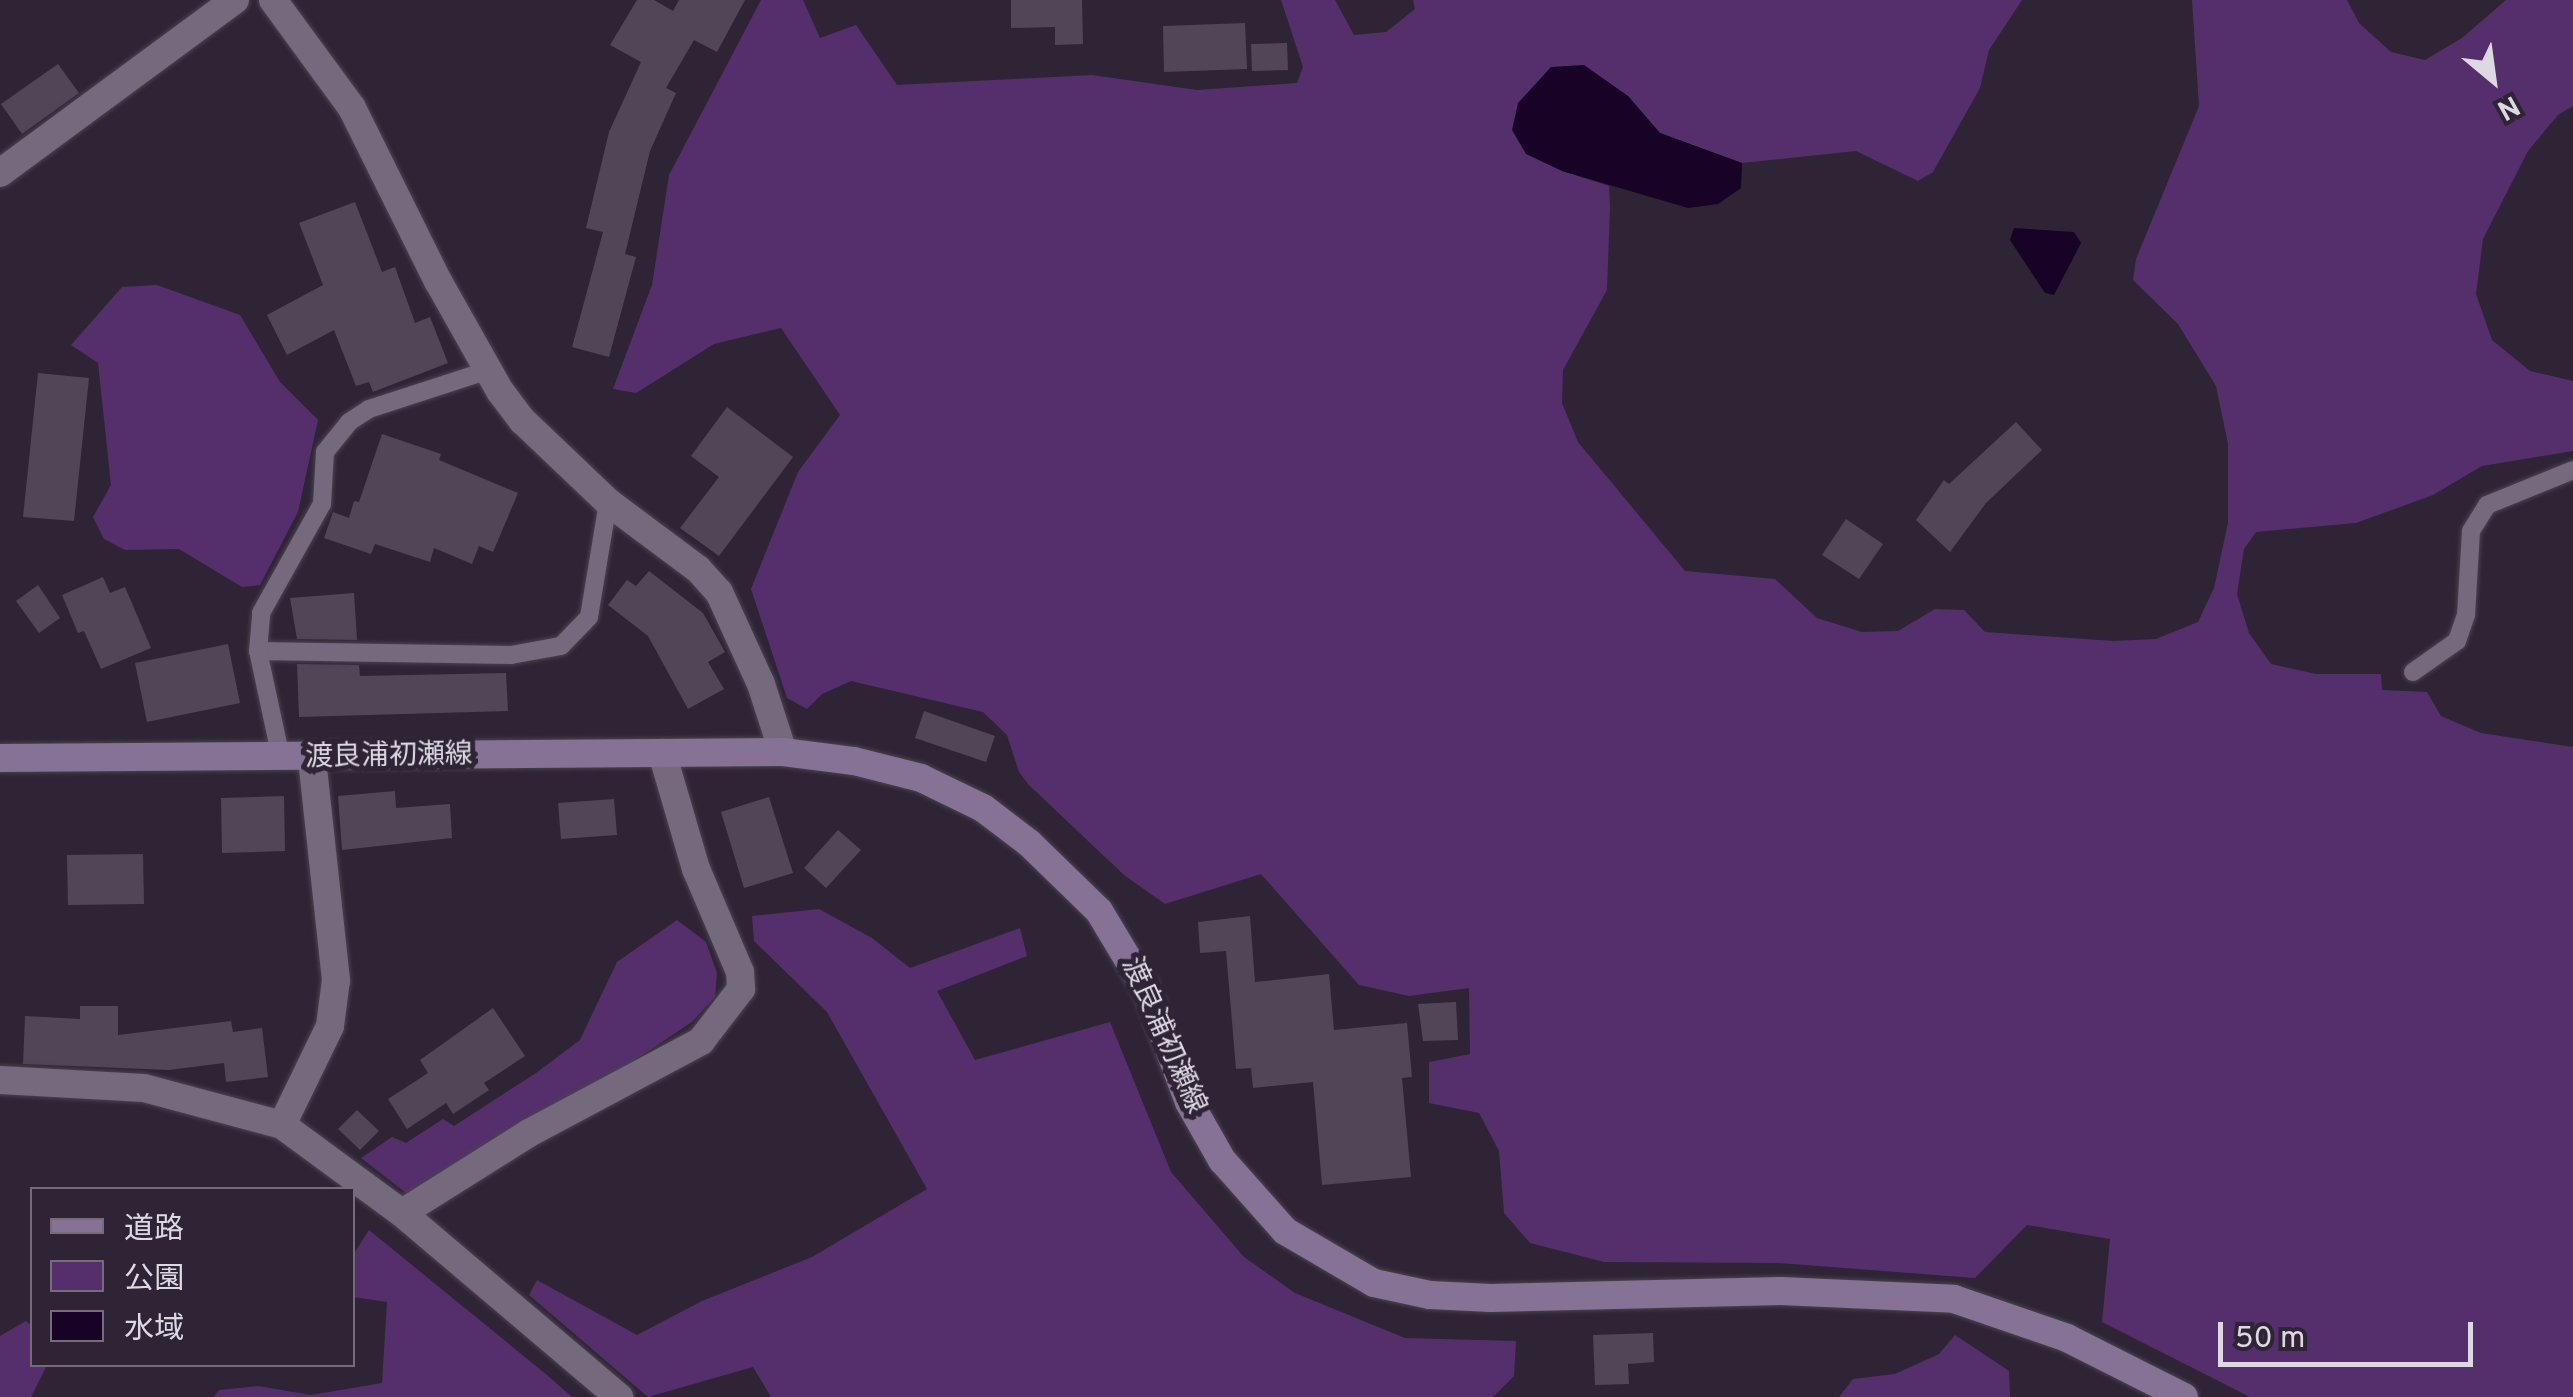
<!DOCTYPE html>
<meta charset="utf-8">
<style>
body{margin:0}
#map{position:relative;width:2573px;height:1397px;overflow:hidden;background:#2e2435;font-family:Overpass,"Noto Sans JP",sans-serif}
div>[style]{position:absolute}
.green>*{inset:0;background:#542f6c}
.water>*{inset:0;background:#180225}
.building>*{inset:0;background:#504658}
.roads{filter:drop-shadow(0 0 2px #4a4250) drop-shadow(0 0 2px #4a4250)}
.service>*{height:18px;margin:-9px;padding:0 9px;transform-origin:9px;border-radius:9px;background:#74697d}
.minor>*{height:28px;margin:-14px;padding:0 14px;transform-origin:14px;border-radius:14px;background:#74697d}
.secondary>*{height:28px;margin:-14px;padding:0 14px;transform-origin:14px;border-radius:14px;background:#857294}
span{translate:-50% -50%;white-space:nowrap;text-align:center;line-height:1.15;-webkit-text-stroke:10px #2e2435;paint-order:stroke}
.street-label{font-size:28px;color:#ded8e3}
.legend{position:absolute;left:30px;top:1187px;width:325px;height:180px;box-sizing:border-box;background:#2e2435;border:2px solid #746c7b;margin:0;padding:12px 18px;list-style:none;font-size:30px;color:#ded8e3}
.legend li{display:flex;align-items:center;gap:20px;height:50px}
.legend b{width:50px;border:2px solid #746c7b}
.north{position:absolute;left:2443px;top:30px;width:100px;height:100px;-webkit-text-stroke:8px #2e2435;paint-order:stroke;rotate:151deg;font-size:28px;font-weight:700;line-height:40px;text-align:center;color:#ded8e3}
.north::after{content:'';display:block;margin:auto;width:35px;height:45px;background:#ded8e3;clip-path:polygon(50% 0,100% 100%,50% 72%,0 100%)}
.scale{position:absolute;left:2218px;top:1322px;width:255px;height:45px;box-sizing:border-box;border:5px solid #ded8e3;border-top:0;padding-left:12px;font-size:30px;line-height:35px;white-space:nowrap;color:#ded8e3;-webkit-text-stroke:8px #2e2435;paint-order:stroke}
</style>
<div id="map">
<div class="green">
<div style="clip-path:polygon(761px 0,803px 0,820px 38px,856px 25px,897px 85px,1092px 75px,1197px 90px,1297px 83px,1303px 67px,1281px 0,1335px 0,1354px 35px,1386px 32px,1415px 9px,1413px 0,2022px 0,1989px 50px,1980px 88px,1933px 172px,1918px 181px,1856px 151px,1742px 163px,1660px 133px,1628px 96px,1562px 171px,1609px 186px,1610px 208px,1607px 290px,1563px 370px,1562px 403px,1578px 442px,1685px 571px,1775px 579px,1817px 618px,1862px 632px,1898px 631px,1935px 609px,1964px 610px,1985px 632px,2114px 641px,2156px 639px,2198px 622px,2214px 588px,2228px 523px,2228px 444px,2216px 386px,2178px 324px,2133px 280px,2136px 259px,2199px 106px,2192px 0,2347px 0,2359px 23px,2391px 52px,2425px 60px,2462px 38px,2506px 0,2573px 0,2573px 106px,2558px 115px,2528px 151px,2483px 239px,2476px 294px,2492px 340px,2530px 371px,2573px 381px,2573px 451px,2482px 466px,2433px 495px,2356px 523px,2256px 532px,2244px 549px,2237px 594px,2249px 633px,2271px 664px,2316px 674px,2381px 674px,2382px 690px,2427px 692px,2441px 716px,2481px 733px,2573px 747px,2573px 1397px,2250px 1397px,2102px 1322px,2110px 1239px,2027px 1225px,1975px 1278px,1779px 1263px,1604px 1262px,1530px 1243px,1504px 1213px,1499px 1151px,1479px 1113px,1429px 1103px,1429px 1062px,1470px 1054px,1469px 988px,1409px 996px,1359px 985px,1261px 874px,1165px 904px,1124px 875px,1029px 785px,1019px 772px,1007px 735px,983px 712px,851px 681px,822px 694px,807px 709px,787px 698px,751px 589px,798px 472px,840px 415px,781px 328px,714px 344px,636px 393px,613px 389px,652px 285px,669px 175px)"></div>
<div style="clip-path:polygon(157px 285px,240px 315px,280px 382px,318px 420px,298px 512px,260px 585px,242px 587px,179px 549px,125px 550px,104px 539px,93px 517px,111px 485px,98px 363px,71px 345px,122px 287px)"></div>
<div style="clip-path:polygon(819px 909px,872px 938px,910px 968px,1020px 928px,1027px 956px,937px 991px,975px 1060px,1110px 1022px,1171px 1172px,1244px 1257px,1295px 1293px,1405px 1338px,1516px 1341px,1514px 1376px,1493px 1397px,771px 1397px,753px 1367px,648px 1397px,529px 1295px,537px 1280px,637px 1335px,702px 1301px,812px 1257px,927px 1189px,827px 1012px,754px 941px,752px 916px)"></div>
<div style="clip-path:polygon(677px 920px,706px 942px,717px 973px,715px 997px,692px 1022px,570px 1103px,410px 1196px,361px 1158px,392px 1137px,406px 1143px,443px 1119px,454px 1126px,536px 1073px,580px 1040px,617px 962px)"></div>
<div style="clip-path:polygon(369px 1230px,547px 1375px,572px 1397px,214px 1397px,219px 1390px,258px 1386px,311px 1395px,382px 1383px,387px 1302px,353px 1297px,353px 1255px)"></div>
<div style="clip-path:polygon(26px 1321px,32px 1326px,32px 1364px,47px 1365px,31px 1397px,0 1397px,0 1336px)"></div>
<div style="clip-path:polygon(1955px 1335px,2009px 1371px,2010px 1397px,1839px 1397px,1853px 1379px,1895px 1374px,1939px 1354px)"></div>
</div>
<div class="water">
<div style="clip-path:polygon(1584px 65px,1628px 96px,1660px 133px,1742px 163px,1741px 188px,1718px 204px,1688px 208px,1562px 171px,1526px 154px,1512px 130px,1518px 103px,1551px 67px)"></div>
<div style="clip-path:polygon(2014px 228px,2074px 232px,2081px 243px,2054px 295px,2045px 293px,2010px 240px)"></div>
</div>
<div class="building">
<div style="clip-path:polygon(637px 0,654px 0,673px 11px,679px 0,745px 0,717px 52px,694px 40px,666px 88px,676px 93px,650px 151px,625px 254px,636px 257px,609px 357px,572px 347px,603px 232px,586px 228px,609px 132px,641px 62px,610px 45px)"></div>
<div style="clip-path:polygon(1011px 0,1082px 0,1083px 44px,1055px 45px,1055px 27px,1011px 28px)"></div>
<div style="clip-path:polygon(1245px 23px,1247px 69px,1164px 72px,1163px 26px)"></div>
<div style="clip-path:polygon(1287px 43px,1288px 70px,1252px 71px,1251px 44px)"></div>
<div style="clip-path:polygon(58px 64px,79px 93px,22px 134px,1px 104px)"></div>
<div style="clip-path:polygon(355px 202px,382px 272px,395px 267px,415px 323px,430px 317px,448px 363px,373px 392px,369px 382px,356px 386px,334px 330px,287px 355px,267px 315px,323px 285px,299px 223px)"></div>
<div style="clip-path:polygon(38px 373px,89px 378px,74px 521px,23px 517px)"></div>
<div style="clip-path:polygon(727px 407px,793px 457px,719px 556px,680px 528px,719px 477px,691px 456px)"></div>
<div style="clip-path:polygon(2016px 422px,2042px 450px,1986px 503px,1950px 552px,1916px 520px,1944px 480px,1949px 484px)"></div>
<div style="clip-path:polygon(382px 434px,441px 454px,439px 460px,518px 493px,493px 552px,479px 546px,472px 564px,434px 548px,430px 562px,375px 544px,371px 554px,324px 538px,333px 512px,349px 518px,354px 501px,359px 502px)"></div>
<div style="clip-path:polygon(1846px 519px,1883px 544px,1859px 579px,1822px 555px)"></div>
<div style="clip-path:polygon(649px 571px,703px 613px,725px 652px,708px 662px,724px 689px,688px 709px,648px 636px,608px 605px,627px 580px,636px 586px)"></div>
<div style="clip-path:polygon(103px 577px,110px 593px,125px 587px,151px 648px,101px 669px,84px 631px,78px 633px,62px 595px)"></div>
<div style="clip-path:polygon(38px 585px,60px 618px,39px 633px,16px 601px)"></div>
<div style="clip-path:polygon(354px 593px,357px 640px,297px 639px,290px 598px)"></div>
<div style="clip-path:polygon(228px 644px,240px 703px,147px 722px,135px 663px)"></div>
<div style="clip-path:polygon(297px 664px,359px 665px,360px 676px,506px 673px,508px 711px,299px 717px)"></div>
<div style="clip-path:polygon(924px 711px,995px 736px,986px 762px,915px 738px)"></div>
<div style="clip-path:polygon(395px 791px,396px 808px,450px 804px,452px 838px,342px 850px,338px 796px)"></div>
<div style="clip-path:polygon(284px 796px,285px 851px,222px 853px,221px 798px)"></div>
<div style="clip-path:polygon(769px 797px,793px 873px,744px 888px,721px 812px)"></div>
<div style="clip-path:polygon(614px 799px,617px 835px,561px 839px,558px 803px)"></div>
<div style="clip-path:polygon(838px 830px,861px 850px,826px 888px,804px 868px)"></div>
<div style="clip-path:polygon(143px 854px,144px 904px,68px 905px,67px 855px)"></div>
<div style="clip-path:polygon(1250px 916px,1255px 982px,1329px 974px,1334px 1030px,1407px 1023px,1412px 1077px,1402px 1078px,1411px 1177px,1322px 1185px,1313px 1082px,1253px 1088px,1251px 1068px,1236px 1069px,1226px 951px,1200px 953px,1198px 922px)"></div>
<div style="clip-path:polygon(1456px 1002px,1458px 1040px,1423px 1041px,1418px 1004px)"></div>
<div style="clip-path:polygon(80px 1006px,118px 1006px,118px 1035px,231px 1021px,233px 1032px,262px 1028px,268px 1077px,226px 1082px,224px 1063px,169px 1070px,23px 1064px,25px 1016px,80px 1019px)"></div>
<div style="clip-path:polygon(493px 1008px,525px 1056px,484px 1083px,489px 1090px,453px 1114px,446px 1103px,407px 1129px,388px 1099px,428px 1073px,420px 1060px)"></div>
<div style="clip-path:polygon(357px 1110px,379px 1131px,360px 1150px,338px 1129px)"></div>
<div style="clip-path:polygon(1653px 1333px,1654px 1362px,1628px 1364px,1629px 1384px,1595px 1385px,1593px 1335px)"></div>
</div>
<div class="roads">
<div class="service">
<div style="left:258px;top:651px;width:253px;rotate:0.9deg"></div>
<div style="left:511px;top:655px;width:51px;rotate:-10.2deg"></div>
<div style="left:561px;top:646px;width:40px;rotate:-46deg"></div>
<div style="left:589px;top:617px;width:117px;rotate:-80.6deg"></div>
<div style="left:2413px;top:672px;width:54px;rotate:-35.2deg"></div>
<div style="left:2457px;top:641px;width:28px;rotate:-71deg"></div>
<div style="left:2466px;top:615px;width:84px;rotate:-86.6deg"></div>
<div style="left:2471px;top:531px;width:31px;rotate:-58deg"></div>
<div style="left:2487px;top:505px;width:93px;rotate:-22.1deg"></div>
<div style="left:281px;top:758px;width:109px;rotate:-102.1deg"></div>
<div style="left:258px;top:651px;width:38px;rotate:-85deg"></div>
<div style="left:261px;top:613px;width:125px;rotate:-60.8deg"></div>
<div style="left:322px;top:504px;width:52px;rotate:-86.7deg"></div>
<div style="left:325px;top:452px;width:38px;rotate:-51deg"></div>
<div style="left:349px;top:422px;width:24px;rotate:-33deg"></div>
<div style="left:369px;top:409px;width:123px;rotate:-18deg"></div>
</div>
<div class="minor">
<div style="left:273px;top:0;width:134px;rotate:53.8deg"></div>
<div style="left:352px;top:108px;width:193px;rotate:63.6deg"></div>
<div style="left:438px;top:281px;width:126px;rotate:60.6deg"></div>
<div style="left:500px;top:391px;width:38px;rotate:53deg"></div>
<div style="left:523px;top:421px;width:117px;rotate:43.6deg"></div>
<div style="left:608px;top:502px;width:112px;rotate:36.7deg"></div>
<div style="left:698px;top:569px;width:31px;rotate:48deg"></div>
<div style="left:719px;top:592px;width:101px;rotate:65.5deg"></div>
<div style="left:761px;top:684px;width:71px;rotate:72.1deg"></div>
<div style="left:0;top:173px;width:292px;rotate:-36.4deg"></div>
<div style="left:0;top:1080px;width:144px;rotate:3.2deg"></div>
<div style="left:144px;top:1088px;width:143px;rotate:15deg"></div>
<div style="left:282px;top:1125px;width:149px;rotate:36.3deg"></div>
<div style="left:402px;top:1213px;width:285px;rotate:40.3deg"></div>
<div style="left:282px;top:1125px;width:110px;rotate:-64.1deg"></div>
<div style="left:330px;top:1026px;width:46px;rotate:-82.6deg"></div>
<div style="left:336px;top:980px;width:223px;rotate:-96.2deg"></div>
<div style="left:402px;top:1213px;width:150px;rotate:-32.2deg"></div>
<div style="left:529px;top:1133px;width:195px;rotate:-28.1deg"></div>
<div style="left:701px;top:1041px;width:66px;rotate:-52.4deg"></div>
<div style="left:741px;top:989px;width:17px;rotate:-93deg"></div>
<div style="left:740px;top:972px;width:112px;rotate:-113.1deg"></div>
<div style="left:696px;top:869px;width:121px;rotate:-106.3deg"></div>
</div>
<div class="secondary">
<div style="left:0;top:758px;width:783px;rotate:-0.44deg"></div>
<div style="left:783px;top:752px;width:72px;rotate:7.2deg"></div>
<div style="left:854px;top:761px;width:69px;rotate:14.2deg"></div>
<div style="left:921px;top:778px;width:69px;rotate:25.8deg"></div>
<div style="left:983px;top:808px;width:58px;rotate:37.3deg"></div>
<div style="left:1029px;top:843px;width:98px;rotate:44.2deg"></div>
<div style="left:1099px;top:911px;width:93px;rotate:59deg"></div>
<div style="left:1147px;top:991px;width:119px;rotate:69.3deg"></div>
<div style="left:1189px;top:1102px;width:67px;rotate:60.4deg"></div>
<div style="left:1222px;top:1160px;width:95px;rotate:48.4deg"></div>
<div style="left:1285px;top:1231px;width:103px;rotate:30.3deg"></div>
<div style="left:1374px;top:1283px;width:57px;rotate:12.1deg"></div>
<div style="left:1430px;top:1295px;width:61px;rotate:2.8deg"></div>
<div style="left:1491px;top:1298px;width:290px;rotate:-1.4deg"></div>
<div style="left:1781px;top:1291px;width:173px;rotate:2.6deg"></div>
<div style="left:1954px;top:1299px;width:120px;rotate:19deg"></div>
<div style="left:2067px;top:1338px;width:131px;rotate:26.8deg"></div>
</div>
</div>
<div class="street-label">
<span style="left:389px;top:757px;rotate:-1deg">渡良浦初瀬線</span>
<span style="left:1163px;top:1036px;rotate:66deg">渡良浦初瀬線</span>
</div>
<ul class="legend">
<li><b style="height:12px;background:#857294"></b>道路</li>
<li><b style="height:28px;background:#542f6c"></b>公園</li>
<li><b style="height:28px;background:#180225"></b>水域</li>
</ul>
<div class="north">N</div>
<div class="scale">50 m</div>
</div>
